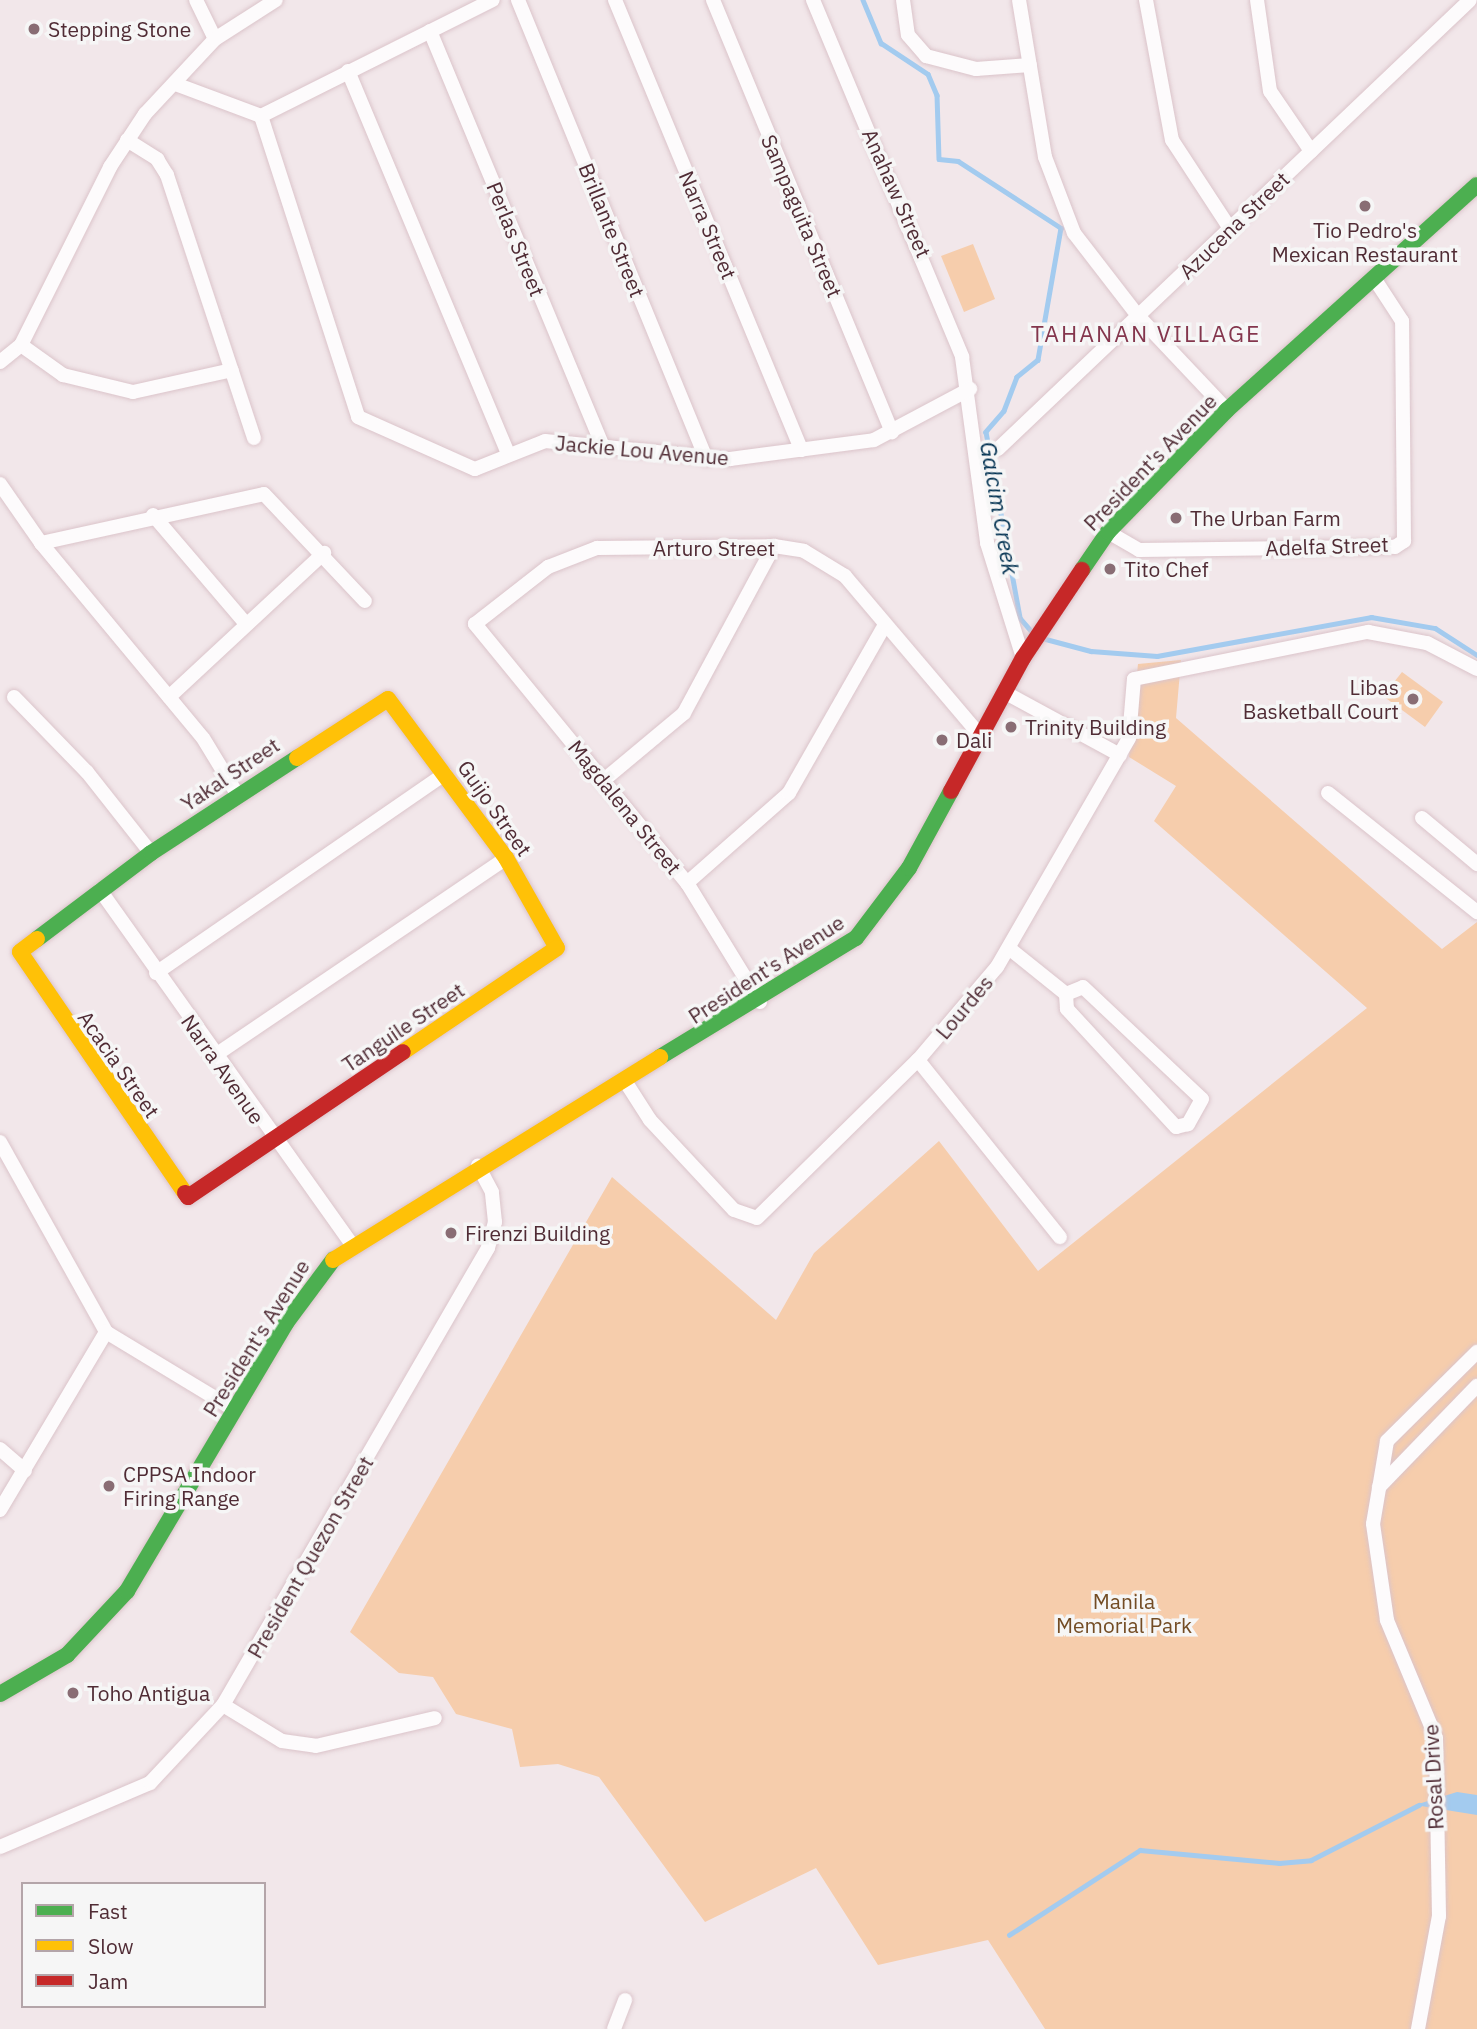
<!DOCTYPE html>
<style>
body{margin:0}
#map{position:relative;width:1477px;height:2029px;overflow:hidden;background:#f2e7ea;font-family:"IBM Plex Sans",sans-serif}
div>[style]{position:absolute}
.green>*{inset:0;background:#f6cdac}
.water>*{inset:0;background:#a3cbef}
.stream>*{height:4.5px;margin:-2.25px;padding:0 2.25px;transform-origin:2.25px;border-radius:2.25px;background:#a3cbef}
.roads{filter:drop-shadow(0 0 2px #dbc4ca) drop-shadow(0 0 2px #dbc4ca)}
.street>*{height:14px;margin:-7px;padding:0 7px;transform-origin:7px;border-radius:7px;background:#fdfbfc}
.fast>*{height:16px;margin:-8px;padding:0 8px;transform-origin:8px;border-radius:8px;background:#4caf50}
.slow>*{height:16px;margin:-8px;padding:0 8px;transform-origin:8px;border-radius:8px;background:#ffc107}
.jam>*{height:16px;margin:-8px;padding:0 8px;transform-origin:8px;border-radius:8px;background:#c62828}
.dots>*{width:19px;height:19px;translate:-50% -50%;box-sizing:border-box;border:4px solid #f6f6f6;border-radius:50%}
span{translate:-50% -50%;white-space:nowrap;text-align:center;line-height:1.15;-webkit-text-stroke:7px #f6f6f6;paint-order:stroke}
.poi-label{font-size:21px;color:#502c35}
.left{translate:0 -50%;text-align:left}
.right{translate:-100% -50%;text-align:right}
.street-label{font-size:21px;color:#502c35}
.park-label{font-size:21px;color:#734c24}
.neighbourhood-label{font-size:23px;color:#84364d;letter-spacing:2px}
.water-label{font-size:23px;color:#003050;font-style:italic}
.legend{position:absolute;left:21px;top:1882px;width:245px;height:126px;box-sizing:border-box;background:#f6f6f6;border:2px solid #b4a5a9;margin:0;padding:9px 12px;list-style:none;font-size:21px;color:#502c35}
.legend li{display:flex;align-items:center;gap:14px;height:35px}
.legend b{width:35px;border:2px solid #b4a5a9}
</style>
<div id="map">
<div class="green">
<div style="clip-path:polygon(973px 244px,995px 299px,964px 312px,941px 256px)"></div>
<div style="clip-path:polygon(1181px 660px,1176px 718px,1442px 949px,1477px 922px,1477px 2029px,1045px 2029px,988px 1940px,878px 1965px,816px 1868px,705px 1922px,599px 1777px,558px 1764px,520px 1767px,512px 1729px,456px 1714px,433px 1677px,399px 1673px,350px 1632px,612px 1177px,776px 1320px,814px 1253px,939px 1141px,1038px 1271px,1367px 1008px,1154px 821px,1176px 786px,1129px 757px,1138px 664px)"></div>
<div style="clip-path:polygon(1402px 672px,1443px 702px,1425px 727px,1383px 696px)"></div>
</div>
<div class="water">
<div style="clip-path:polygon(1457px 1792px,1477px 1795px,1477px 1815px,1415px 1805px)"></div>
</div>
<div class="stream">
<div style="left:863px;top:0;width:47px;rotate:67.3deg"></div>
<div style="left:881px;top:43px;width:56px;rotate:33.4deg"></div>
<div style="left:928px;top:74px;width:23px;rotate:67deg"></div>
<div style="left:937px;top:95px;width:64px;rotate:88.2deg"></div>
<div style="left:939px;top:159px;width:19px;rotate:6deg"></div>
<div style="left:958px;top:161px;width:123px;rotate:33deg"></div>
<div style="left:1061px;top:228px;width:134px;rotate:99.9deg"></div>
<div style="left:1038px;top:360px;width:27px;rotate:141deg"></div>
<div style="left:1017px;top:377px;width:36px;rotate:111deg"></div>
<div style="left:1004px;top:411px;width:28px;rotate:131deg"></div>
<div style="left:986px;top:432px;width:189px;rotate:79.6deg"></div>
<div style="left:1020px;top:618px;width:18px;rotate:49deg"></div>
<div style="left:1042px;top:638px;width:51px;rotate:14.9deg"></div>
<div style="left:1091px;top:651px;width:66px;rotate:4.3deg"></div>
<div style="left:1157px;top:656px;width:218px;rotate:-10.3deg"></div>
<div style="left:1371px;top:617px;width:65px;rotate:9.8deg"></div>
<div style="left:1435px;top:628px;width:50px;rotate:32.7deg"></div>
<div style="left:1009px;top:1935px;width:156px;rotate:-33deg"></div>
<div style="left:1140px;top:1850px;width:140px;rotate:5.3deg"></div>
<div style="left:1279px;top:1863px;width:32px;rotate:-5deg"></div>
<div style="left:1311px;top:1860px;width:121px;rotate:-27deg"></div>
</div>
<div class="roads">
<div class="street">
<div style="left:196px;top:0;width:43px;rotate:64deg"></div>
<div style="left:518px;top:0;width:496px;rotate:67.7deg"></div>
<div style="left:615px;top:0;width:487px;rotate:67.5deg"></div>
<div style="left:713px;top:0;width:468px;rotate:67.5deg"></div>
<div style="left:813px;top:0;width:387px;rotate:67.3deg"></div>
<div style="left:962px;top:357px;width:188px;rotate:82.3deg"></div>
<div style="left:987px;top:543px;width:121px;rotate:72.6deg"></div>
<div style="left:903px;top:0;width:35px;rotate:82deg"></div>
<div style="left:908px;top:35px;width:28px;rotate:49deg"></div>
<div style="left:926px;top:56px;width:52px;rotate:14.6deg"></div>
<div style="left:976px;top:69px;width:54px;rotate:-4.2deg"></div>
<div style="left:1019px;top:0;width:159px;rotate:80.6deg"></div>
<div style="left:1045px;top:157px;width:81px;rotate:69.1deg"></div>
<div style="left:1074px;top:233px;width:106px;rotate:52.3deg"></div>
<div style="left:1139px;top:317px;width:128px;rotate:46.6deg"></div>
<div style="left:1146px;top:0;width:142px;rotate:79.5deg"></div>
<div style="left:1172px;top:140px;width:104px;rotate:56.8deg"></div>
<div style="left:1257px;top:0;width:92px;rotate:81.9deg"></div>
<div style="left:1270px;top:91px;width:73px;rotate:55.7deg"></div>
<div style="left:430px;top:31px;width:451px;rotate:67.4deg"></div>
<div style="left:348px;top:71px;width:413px;rotate:67.3deg"></div>
<div style="left:178px;top:85px;width:89px;rotate:20.5deg"></div>
<div style="left:261px;top:116px;width:316px;rotate:72.1deg"></div>
<div style="left:358px;top:417px;width:128px;rotate:24deg"></div>
<div style="left:475px;top:469px;width:75px;rotate:-21.8deg"></div>
<div style="left:545px;top:441px;width:186px;rotate:5.6deg"></div>
<div style="left:730px;top:459px;width:145px;rotate:-7.5deg"></div>
<div style="left:874px;top:440px;width:109px;rotate:-28deg"></div>
<div style="left:261px;top:116px;width:259px;rotate:-26.6deg"></div>
<div style="left:127px;top:140px;width:36px;rotate:32deg"></div>
<div style="left:157px;top:159px;width:19px;rotate:58deg"></div>
<div style="left:167px;top:175px;width:277px;rotate:71.7deg"></div>
<div style="left:21px;top:345px;width:52px;rotate:35.5deg"></div>
<div style="left:63px;top:375px;width:72px;rotate:13.7deg"></div>
<div style="left:133px;top:392px;width:101px;rotate:-12.5deg"></div>
<div style="left:0;top:362px;width:27px;rotate:-39deg"></div>
<div style="left:21px;top:345px;width:199px;rotate:-63.4deg"></div>
<div style="left:110px;top:167px;width:64px;rotate:-56.6deg"></div>
<div style="left:145px;top:114px;width:103px;rotate:-47deg"></div>
<div style="left:215px;top:39px;width:72px;rotate:-32.6deg"></div>
<div style="left:998px;top:449px;width:651px;rotate:-43.57deg"></div>
<div style="left:0;top:484px;width:72px;rotate:55.2deg"></div>
<div style="left:41px;top:543px;width:252px;rotate:50.3deg"></div>
<div style="left:153px;top:515px;width:143px;rotate:49.5deg"></div>
<div style="left:1108px;top:532px;width:36px;rotate:30deg"></div>
<div style="left:1139px;top:550px;width:256px;rotate:-0.7deg"></div>
<div style="left:1395px;top:547px;width:11px;rotate:-34deg"></div>
<div style="left:1404px;top:541px;width:220px;rotate:-90.5deg"></div>
<div style="left:1402px;top:321px;width:51px;rotate:-123.1deg"></div>
<div style="left:41px;top:543px;width:228px;rotate:-12.4deg"></div>
<div style="left:264px;top:494px;width:147px;rotate:46.7deg"></div>
<div style="left:1004px;top:692px;width:132px;rotate:28.5deg"></div>
<div style="left:14px;top:697px;width:105px;rotate:45.8deg"></div>
<div style="left:87px;top:772px;width:103px;rotate:51.7deg"></div>
<div style="left:169px;top:697px;width:212px;rotate:-42.9deg"></div>
<div style="left:203px;top:738px;width:66px;rotate:58.7deg"></div>
<div style="left:604px;top:780px;width:104px;rotate:-39.9deg"></div>
<div style="left:684px;top:713px;width:190px;rotate:-61.7deg"></div>
<div style="left:1328px;top:793px;width:191px;rotate:38.6deg"></div>
<div style="left:1422px;top:818px;width:72px;rotate:39.9deg"></div>
<div style="left:687px;top:883px;width:136px;rotate:-41.4deg"></div>
<div style="left:789px;top:793px;width:193px;rotate:-60.3deg"></div>
<div style="left:100px;top:890px;width:433px;rotate:54.6deg"></div>
<div style="left:1010px;top:949px;width:72px;rotate:38.8deg"></div>
<div style="left:156px;top:973px;width:351px;rotate:-34.6deg"></div>
<div style="left:1083px;top:987px;width:163px;rotate:43.3deg"></div>
<div style="left:1202px;top:1099px;width:29px;rotate:119deg"></div>
<div style="left:1188px;top:1124px;width:12px;rotate:166deg"></div>
<div style="left:1176px;top:1127px;width:161px;rotate:-132.7deg"></div>
<div style="left:1067px;top:1009px;width:15px;rotate:-94deg"></div>
<div style="left:1066px;top:994px;width:18px;rotate:-22deg"></div>
<div style="left:760px;top:1002px;width:140px;rotate:-121.5deg"></div>
<div style="left:687px;top:883px;width:335px;rotate:-129.3deg"></div>
<div style="left:475px;top:624px;width:93px;rotate:-38deg"></div>
<div style="left:548px;top:567px;width:53px;rotate:-21.2deg"></div>
<div style="left:597px;top:548px;width:177px;rotate:-0.6deg"></div>
<div style="left:774px;top:546px;width:30px;rotate:9deg"></div>
<div style="left:804px;top:551px;width:48px;rotate:31.4deg"></div>
<div style="left:845px;top:576px;width:207px;rotate:49.7deg"></div>
<div style="left:214px;top:1056px;width:353px;rotate:-34.1deg"></div>
<div style="left:918px;top:1060px;width:227px;rotate:51.3deg"></div>
<div style="left:625px;top:1081px;width:46px;rotate:57.3deg"></div>
<div style="left:650px;top:1120px;width:123px;rotate:47deg"></div>
<div style="left:734px;top:1210px;width:24px;rotate:19deg"></div>
<div style="left:757px;top:1218px;width:226px;rotate:-44.5deg"></div>
<div style="left:918px;top:1060px;width:122px;rotate:-49.7deg"></div>
<div style="left:997px;top:967px;width:264px;rotate:-60deg"></div>
<div style="left:1129px;top:738px;width:59px;rotate:-85.2deg"></div>
<div style="left:1134px;top:679px;width:239px;rotate:-11.4deg"></div>
<div style="left:1368px;top:632px;width:60px;rotate:10.6deg"></div>
<div style="left:1427px;top:643px;width:56px;rotate:27.5deg"></div>
<div style="left:0;top:1142px;width:218px;rotate:60.8deg"></div>
<div style="left:106px;top:1332px;width:151px;rotate:31.2deg"></div>
<div style="left:0;top:1449px;width:33px;rotate:41deg"></div>
<div style="left:1379px;top:1487px;width:141px;rotate:-45.9deg"></div>
<div style="left:0;top:1510px;width:207px;rotate:-59.2deg"></div>
<div style="left:223px;top:1705px;width:69px;rotate:31.4deg"></div>
<div style="left:282px;top:1741px;width:34px;rotate:8deg"></div>
<div style="left:316px;top:1746px;width:122px;rotate:-13.2deg"></div>
<div style="left:0;top:1847px;width:163px;rotate:-23.1deg"></div>
<div style="left:150px;top:1783px;width:107px;rotate:-46.9deg"></div>
<div style="left:223px;top:1705px;width:528px;rotate:-59.89deg"></div>
<div style="left:488px;top:1248px;width:27px;rotate:-75deg"></div>
<div style="left:495px;top:1222px;width:30px;rotate:-96deg"></div>
<div style="left:492px;top:1192px;width:30px;rotate:-118deg"></div>
<div style="left:614px;top:2029px;width:31px;rotate:-69deg"></div>
<div style="left:1418px;top:2029px;width:115px;rotate:-79.5deg"></div>
<div style="left:1439px;top:1916px;width:178px;rotate:-91deg"></div>
<div style="left:1436px;top:1738px;width:128px;rotate:-112.6deg"></div>
<div style="left:1387px;top:1620px;width:97px;rotate:-98.3deg"></div>
<div style="left:1373px;top:1524px;width:84px;rotate:-80.4deg"></div>
<div style="left:1387px;top:1441px;width:127px;rotate:-44.7deg"></div>
</div>
<div class="fast">
<div style="left:1082px;top:570px;width:46px;rotate:-55.6deg"></div>
<div style="left:1108px;top:532px;width:170px;rotate:-45.7deg"></div>
<div style="left:1227px;top:410px;width:336px;rotate:-42deg"></div>
<div style="left:37px;top:939px;width:143px;rotate:-37deg"></div>
<div style="left:151px;top:853px;width:174px;rotate:-33.1deg"></div>
<div style="left:660px;top:1057px;width:229px;rotate:-31.3deg"></div>
<div style="left:856px;top:938px;width:88px;rotate:-52.9deg"></div>
<div style="left:909px;top:868px;width:88px;rotate:-61.4deg"></div>
<div style="left:0;top:1694px;width:78px;rotate:-30.2deg"></div>
<div style="left:67px;top:1655px;width:88px;rotate:-46.8deg"></div>
<div style="left:127px;top:1591px;width:312px;rotate:-59.3deg"></div>
<div style="left:286px;top:1323px;width:79px;rotate:-53.3deg"></div>
</div>
<div class="slow">
<div style="left:388px;top:699px;width:198px;rotate:53.4deg"></div>
<div style="left:506px;top:858px;width:103px;rotate:60.5deg"></div>
<div style="left:557px;top:948px;width:186px;rotate:146deg"></div>
<div style="left:297px;top:758px;width:108px;rotate:-33deg"></div>
<div style="left:37px;top:939px;width:21px;rotate:143deg"></div>
<div style="left:20px;top:952px;width:292px;rotate:55.6deg"></div>
<div style="left:333px;top:1260px;width:385px;rotate:-31.8deg"></div>
</div>
<div class="jam">
<div style="left:951px;top:791px;width:151px;rotate:-61.6deg"></div>
<div style="left:1023px;top:658px;width:106px;rotate:-56.2deg"></div>
<div style="left:185px;top:1193px;width:5px;rotate:53deg"></div>
<div style="left:188px;top:1197px;width:259px;rotate:-34deg"></div>
</div>
</div>
<div class="dots">
<div style="left:34px;top:29px;background:#896d74"></div>
<div style="left:1365px;top:206px;background:#896d74"></div>
<div style="left:1176px;top:518px;background:#896d74"></div>
<div style="left:1110px;top:569px;background:#896d74"></div>
<div style="left:1413px;top:699px;background:#896d74"></div>
<div style="left:1011px;top:727px;background:#896d74"></div>
<div style="left:942px;top:740px;background:#896d74"></div>
<div style="left:451px;top:1233px;background:#896d74"></div>
<div style="left:109px;top:1486px;background:#896d74"></div>
<div style="left:73px;top:1693px;background:#896d74"></div>
</div>
<div class="poi-label">
<span class="left" style="left:48px;top:29px">Stepping Stone</span>
<span style="left:1365px;top:242px">Tio Pedro's<br>Mexican Restaurant</span>
<span class="left" style="left:1190px;top:518px">The Urban Farm</span>
<span class="left" style="left:1124px;top:569px">Tito Chef</span>
<span class="right" style="left:1399px;top:699px">Libas<br>Basketball Court</span>
<span class="left" style="left:1025px;top:727px">Trinity Building</span>
<span class="left" style="left:956px;top:740px">Dali</span>
<span class="left" style="left:465px;top:1233px">Firenzi Building</span>
<span class="left" style="left:123px;top:1486px">CPPSA Indoor<br>Firing Range</span>
<span class="left" style="left:87px;top:1693px">Toho Antigua</span>
</div>
<div class="street-label">
<span style="left:897px;top:193px;rotate:66deg">Anahaw Street</span>
<span style="left:802px;top:216px;rotate:67deg">Sampaguita Street</span>
<span style="left:708px;top:225px;rotate:67deg">Narra Street</span>
<span style="left:1234px;top:225px;rotate:-44deg">Azucena Street</span>
<span style="left:612px;top:230px;rotate:68deg">Brillante Street</span>
<span style="left:516px;top:239px;rotate:68deg">Perlas Street</span>
<span style="left:642px;top:450px;rotate:5deg">Jackie Lou Avenue</span>
<span style="left:1150px;top:462px;rotate:-46deg">President's Avenue</span>
<span style="left:1327px;top:546px;rotate:-2deg">Adelfa Street</span>
<span style="left:714px;top:548px">Arturo Street</span>
<span style="left:230px;top:774px;rotate:-34deg">Yakal Street</span>
<span style="left:625px;top:807px;rotate:51deg">Magdalena Street</span>
<span style="left:495px;top:808px;rotate:55deg">Guijo Street</span>
<span style="left:766px;top:969px;rotate:-33deg">President's Avenue</span>
<span style="left:964px;top:1007px;rotate:-50deg">Lourdes</span>
<span style="left:403px;top:1027px;rotate:-34deg">Tanguile Street</span>
<span style="left:119px;top:1064px;rotate:55deg">Acacia Street</span>
<span style="left:223px;top:1069px;rotate:55deg">Narra Avenue</span>
<span style="left:256px;top:1338px;rotate:-58deg">President's Avenue</span>
<span style="left:310px;top:1557px;rotate:-60deg">President Quezon Street</span>
<span style="left:1433px;top:1777px;rotate:-93deg">Rosal Drive</span>
</div>
<div class="park-label">
<span style="left:1124px;top:1613px">Manila<br>Memorial Park</span>
</div>
<div class="neighbourhood-label">
<span style="left:1146px;top:333px">TAHANAN VILLAGE</span>
</div>
<div class="water-label">
<span style="left:1000px;top:508px;rotate:80deg">Galcim Creek</span>
</div>
<ul class="legend">
<li><b style="height:9px;background:#4caf50"></b>Fast</li>
<li><b style="height:9px;background:#ffc107"></b>Slow</li>
<li><b style="height:9px;background:#c62828"></b>Jam</li>
</ul>
</div>
